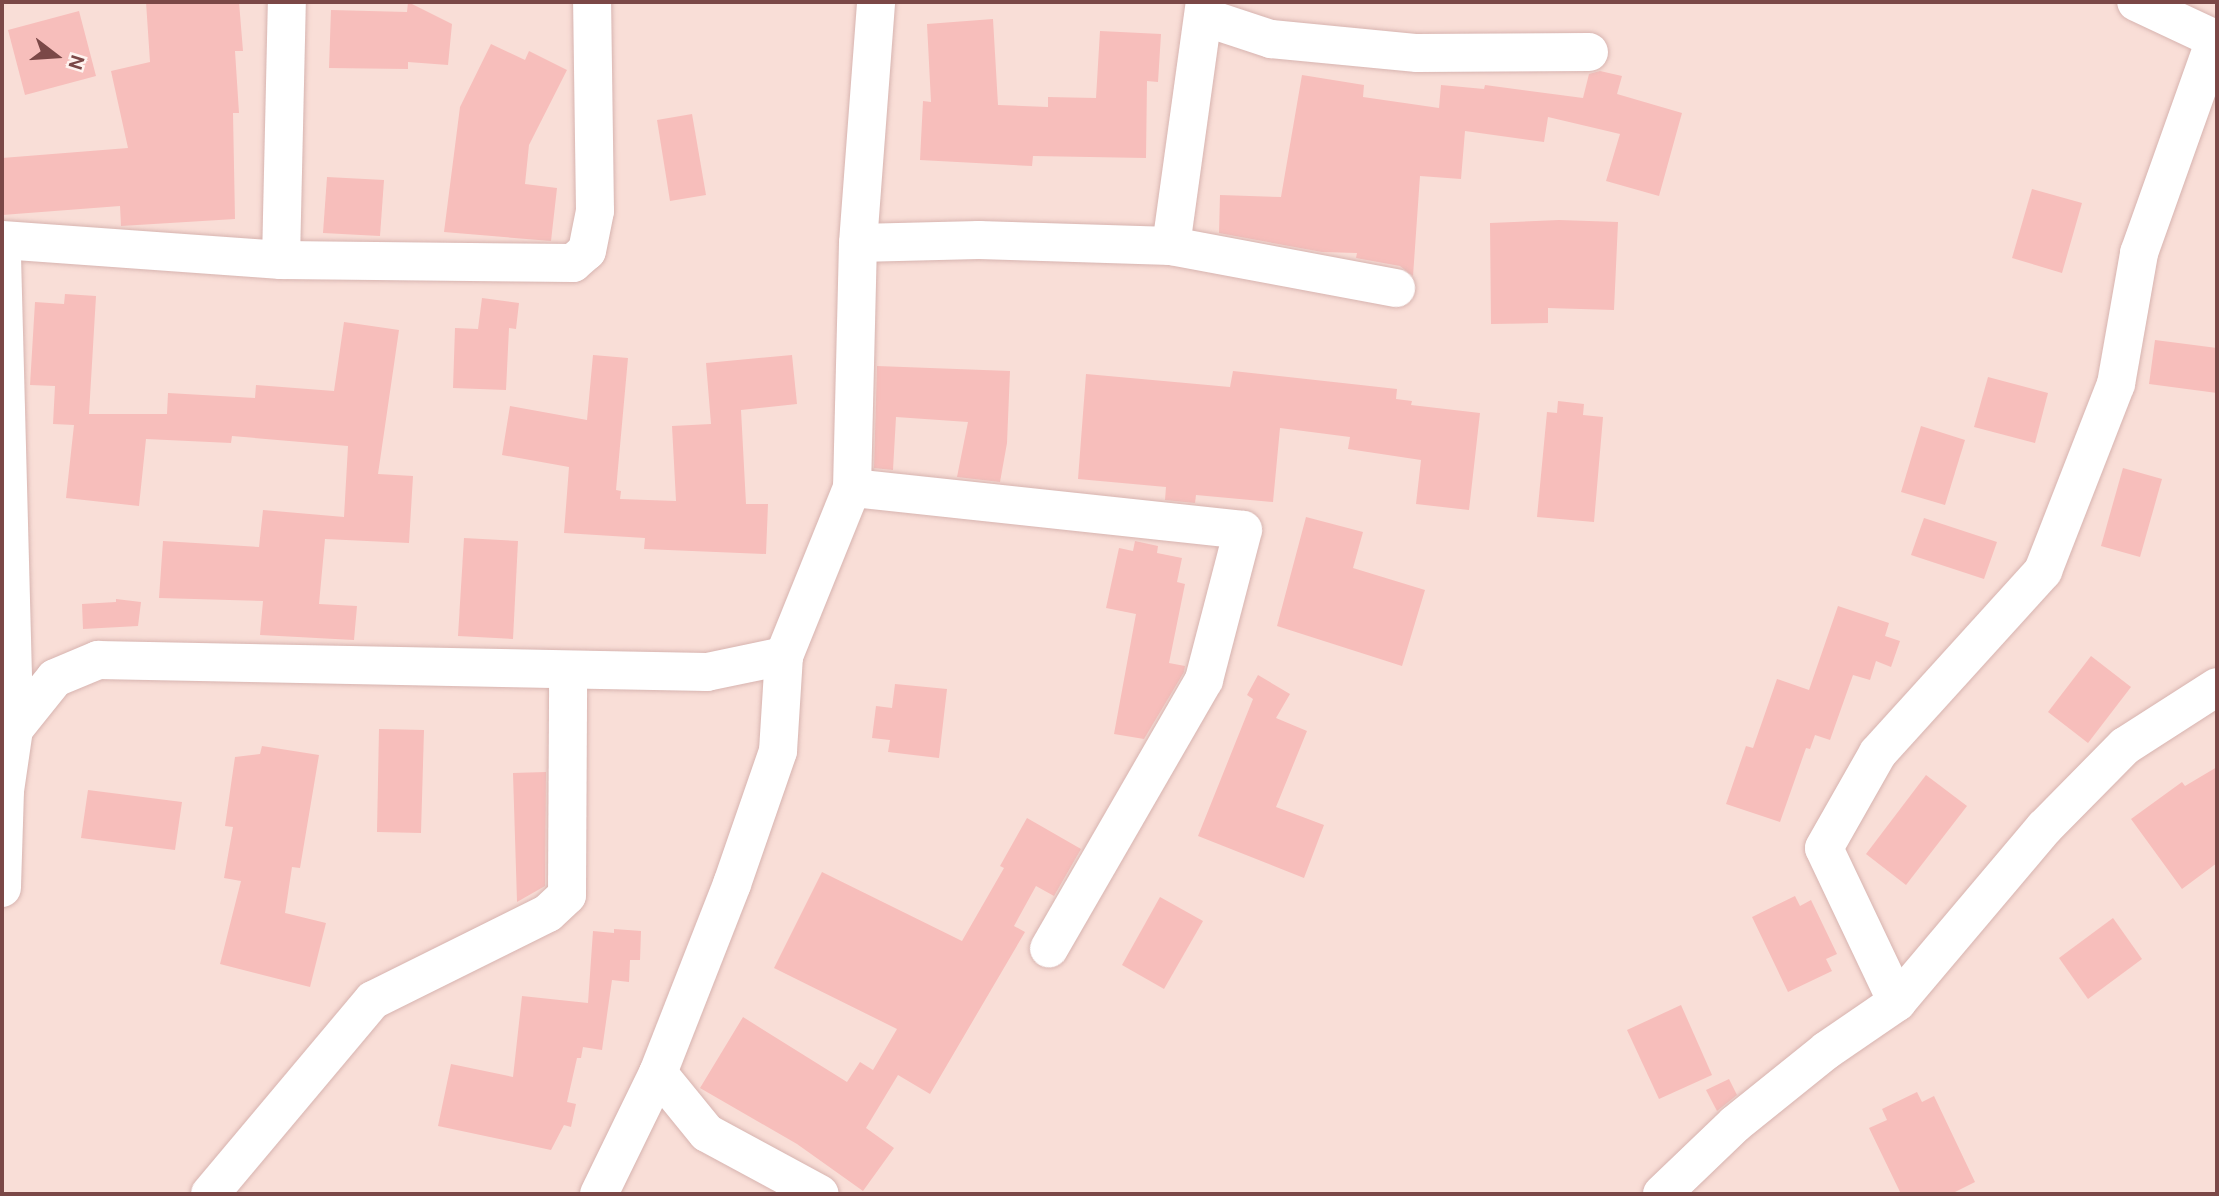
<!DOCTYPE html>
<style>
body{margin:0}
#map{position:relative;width:2219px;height:1196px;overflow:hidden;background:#ffede6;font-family:"DM Sans",sans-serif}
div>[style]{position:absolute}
.residential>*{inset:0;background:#f9ded7}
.building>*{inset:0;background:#f7bebb}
.roads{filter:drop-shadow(0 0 2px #d7b4b0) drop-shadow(0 0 2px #d7b4b0)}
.minor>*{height:38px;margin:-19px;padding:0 19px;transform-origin:19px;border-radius:19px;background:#fff}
span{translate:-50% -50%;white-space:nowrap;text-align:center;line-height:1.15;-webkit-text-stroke:5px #fff3ef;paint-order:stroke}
.frame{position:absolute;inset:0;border:4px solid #7b4847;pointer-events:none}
.north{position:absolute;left:21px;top:21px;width:70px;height:70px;-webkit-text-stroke:5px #fff3ef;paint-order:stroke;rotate:107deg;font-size:19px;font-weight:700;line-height:28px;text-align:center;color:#7b4847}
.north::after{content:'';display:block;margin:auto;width:24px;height:32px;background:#7b4847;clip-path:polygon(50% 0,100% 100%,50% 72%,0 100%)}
</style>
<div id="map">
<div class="residential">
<div style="clip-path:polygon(2px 2px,2217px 2px,2217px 1194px,2px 1194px)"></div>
</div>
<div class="building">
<div style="clip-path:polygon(146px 2px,239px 2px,243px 51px,235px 51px,239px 113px,233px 113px,235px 219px,121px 226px,120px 206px,2px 215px,2px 158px,128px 148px,111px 71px,150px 62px)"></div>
<div style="clip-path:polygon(408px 2px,452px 24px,448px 65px,408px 62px,408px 69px,329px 68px,331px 10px,407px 12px)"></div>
<div style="clip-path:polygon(79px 11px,96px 76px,25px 95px,8px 30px)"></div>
<div style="clip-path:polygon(993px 19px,998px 105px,1048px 107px,1048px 97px,1096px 98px,1100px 31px,1161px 34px,1158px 82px,1147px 81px,1146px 158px,1033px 156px,1032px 166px,920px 160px,923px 101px,931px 102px,927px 24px)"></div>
<div style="clip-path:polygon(491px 44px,525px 60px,529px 51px,567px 70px,529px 145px,525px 184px,557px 188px,551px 241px,444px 232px,460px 107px)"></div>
<div style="clip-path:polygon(1600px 71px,1622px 76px,1617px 94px,1682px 113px,1659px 196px,1606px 181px,1620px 134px,1548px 117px,1544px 142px,1465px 131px,1461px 179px,1420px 176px,1413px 276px,1400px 266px,1356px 258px,1357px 253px,1322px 252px,1219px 233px,1220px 195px,1281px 197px,1302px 75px,1364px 85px,1363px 97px,1439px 108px,1441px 85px,1484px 89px,1485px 85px,1583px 98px,1589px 74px)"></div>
<div style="clip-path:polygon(692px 114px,706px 195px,670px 201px,657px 120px)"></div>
<div style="clip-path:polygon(327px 177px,384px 180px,380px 236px,323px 233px)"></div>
<div style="clip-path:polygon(2032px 189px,2082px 203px,2062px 273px,2012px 258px)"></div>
<div style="clip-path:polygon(1559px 220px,1618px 222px,1614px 310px,1548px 308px,1548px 323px,1491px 324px,1490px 223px)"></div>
<div style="clip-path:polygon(65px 294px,96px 296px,89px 414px,167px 414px,168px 393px,255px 398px,256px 385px,334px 391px,344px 322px,399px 330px,378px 474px,413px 476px,409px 543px,325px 539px,319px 604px,357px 606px,354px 640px,260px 635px,263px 601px,159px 598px,163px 541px,259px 547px,263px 510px,344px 517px,348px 446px,232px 436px,231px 443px,146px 439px,139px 506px,66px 498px,74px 425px,53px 424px,55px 386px,30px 385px,35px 302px,64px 304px)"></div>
<div style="clip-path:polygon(482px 298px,519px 303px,516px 329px,509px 328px,506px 390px,453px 388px,455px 328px,478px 329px)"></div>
<div style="clip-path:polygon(2155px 340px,2217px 348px,2217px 393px,2149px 384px)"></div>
<div style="clip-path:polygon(593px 355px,628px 358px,616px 490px,621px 491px,620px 499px,676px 501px,672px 426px,711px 424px,706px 363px,792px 355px,797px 404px,741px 410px,746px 504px,768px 504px,766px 554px,644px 549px,645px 538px,564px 533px,569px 467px,502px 455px,510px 406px,587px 420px)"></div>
<div style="clip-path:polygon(877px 366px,1010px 371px,1007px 443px,1000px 482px,957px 477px,968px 422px,896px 417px,893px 470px,874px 468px)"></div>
<div style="clip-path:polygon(1233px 371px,1397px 389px,1396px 399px,1412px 401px,1411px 405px,1480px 413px,1469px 510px,1416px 504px,1421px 460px,1348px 449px,1350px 437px,1280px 428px,1273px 502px,1196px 495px,1195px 503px,1165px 500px,1166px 487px,1078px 479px,1086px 374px,1230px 387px)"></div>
<div style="clip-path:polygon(1988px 377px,2048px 393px,2035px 443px,1974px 427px)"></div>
<div style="clip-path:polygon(1558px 401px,1584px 404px,1583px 415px,1603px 417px,1594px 522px,1537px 517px,1547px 412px,1557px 413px)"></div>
<div style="clip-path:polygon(1921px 426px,1965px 440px,1945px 505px,1901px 492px)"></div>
<div style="clip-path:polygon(2123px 468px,2162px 479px,2140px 557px,2101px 546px)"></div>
<div style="clip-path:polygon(1306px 517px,1363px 532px,1353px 568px,1425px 590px,1402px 666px,1277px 626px)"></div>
<div style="clip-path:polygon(1924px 518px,1997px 542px,1984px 579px,1911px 555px)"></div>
<div style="clip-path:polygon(464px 538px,518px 541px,513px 639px,458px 636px)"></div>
<div style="clip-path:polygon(1135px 541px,1158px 546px,1157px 553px,1182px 558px,1177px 582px,1185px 584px,1169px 663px,1185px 666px,1184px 672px,1144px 739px,1114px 734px,1136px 614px,1106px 608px,1119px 548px,1133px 551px)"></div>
<div style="clip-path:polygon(116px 599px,141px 602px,138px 626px,83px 629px,82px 604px,116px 602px)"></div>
<div style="clip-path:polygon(1838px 606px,1889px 623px,1885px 636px,1900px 641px,1891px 667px,1876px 661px,1870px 680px,1853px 675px,1830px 740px,1815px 735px,1810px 749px,1806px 748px,1780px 822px,1726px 804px,1746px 746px,1753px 748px,1777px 679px,1809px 690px)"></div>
<div style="clip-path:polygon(2091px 656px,2131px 687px,2088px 743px,2048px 712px)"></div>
<div style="clip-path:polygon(1258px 675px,1290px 694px,1276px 718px,1307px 731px,1276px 807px,1324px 825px,1304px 878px,1198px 836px,1253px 699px,1247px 695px)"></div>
<div style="clip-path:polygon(895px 684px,947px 689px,939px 758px,888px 752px,890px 740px,872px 738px,876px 706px,892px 708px)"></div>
<div style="clip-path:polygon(379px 729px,424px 730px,421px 833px,377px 832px)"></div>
<div style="clip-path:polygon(262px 746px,319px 755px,300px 868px,292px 867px,285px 913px,326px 923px,310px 987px,220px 964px,241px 881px,224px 878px,233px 827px,225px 826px,235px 757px,260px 754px)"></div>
<div style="clip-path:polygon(2217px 767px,2217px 863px,2182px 889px,2131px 819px,2182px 782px,2185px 786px)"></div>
<div style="clip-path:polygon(546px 772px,545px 886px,517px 902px,513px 773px)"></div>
<div style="clip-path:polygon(1926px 775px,1967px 806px,1906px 885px,1866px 854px)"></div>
<div style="clip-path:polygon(88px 790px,182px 802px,175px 850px,81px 838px)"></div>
<div style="clip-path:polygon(1027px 818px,1081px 849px,1054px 896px,1036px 886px,1014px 926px,1025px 932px,930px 1094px,898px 1075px,866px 1128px,894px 1148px,863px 1191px,797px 1144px,700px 1088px,743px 1017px,847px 1082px,860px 1062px,873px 1070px,897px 1029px,774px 968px,822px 872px,962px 941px,1004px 868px,1000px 866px)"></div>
<div style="clip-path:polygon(1795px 896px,1800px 906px,1811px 900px,1837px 954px,1826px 959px,1832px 971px,1788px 992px,1752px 917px)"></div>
<div style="clip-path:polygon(1160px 897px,1203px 921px,1164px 989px,1122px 965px)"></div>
<div style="clip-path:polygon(2113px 918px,2142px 959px,2088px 999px,2059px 958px)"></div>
<div style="clip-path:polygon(614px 929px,641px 931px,640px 960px,630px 960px,629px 982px,612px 980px,602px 1050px,583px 1047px,581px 1058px,577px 1058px,567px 1102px,576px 1104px,571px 1127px,564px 1125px,551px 1150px,438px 1126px,451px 1064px,513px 1077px,522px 996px,588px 1003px,593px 931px,614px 933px)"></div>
<div style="clip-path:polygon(1681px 1005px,1712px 1075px,1659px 1099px,1627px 1030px)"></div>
<div style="clip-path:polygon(1729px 1079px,1737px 1095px,1717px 1111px,1706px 1090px)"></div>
<div style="clip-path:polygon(1917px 1092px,1922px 1102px,1934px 1096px,1975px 1182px,1951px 1194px,1901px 1194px,1869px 1128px,1887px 1120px,1882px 1109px)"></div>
</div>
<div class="roads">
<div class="minor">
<div style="left:1204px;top:17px;width:71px;rotate:18.2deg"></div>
<div style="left:1271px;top:39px;width:147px;rotate:5.5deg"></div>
<div style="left:1417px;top:53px;width:172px;rotate:-0.3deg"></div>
<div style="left:2px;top:240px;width:280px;rotate:4.1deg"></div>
<div style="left:281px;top:260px;width:292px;rotate:0.6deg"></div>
<div style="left:573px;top:263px;width:18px;rotate:-41deg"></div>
<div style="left:587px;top:251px;width:41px;rotate:-78.7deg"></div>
<div style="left:595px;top:211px;width:209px;rotate:-90.8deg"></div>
<div style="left:858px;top:243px;width:121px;rotate:-1.4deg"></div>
<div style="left:979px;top:240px;width:192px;rotate:1.8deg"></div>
<div style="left:1171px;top:246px;width:229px;rotate:10.6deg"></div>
<div style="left:1171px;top:246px;width:246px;rotate:-82.1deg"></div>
<div style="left:2px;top:256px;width:473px;rotate:88.5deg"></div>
<div style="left:14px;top:729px;width:63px;rotate:98.3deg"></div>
<div style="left:5px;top:791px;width:97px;rotate:91.8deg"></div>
<div style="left:281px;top:260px;width:258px;rotate:-88.7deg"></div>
<div style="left:852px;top:488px;width:393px;rotate:6.1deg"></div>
<div style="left:1243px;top:530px;width:155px;rotate:104.6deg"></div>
<div style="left:1204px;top:680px;width:310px;rotate:120deg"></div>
<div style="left:14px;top:729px;width:65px;rotate:-51.2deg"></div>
<div style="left:55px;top:678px;width:47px;rotate:-22.7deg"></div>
<div style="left:98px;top:660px;width:609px;rotate:1.13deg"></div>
<div style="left:707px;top:672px;width:79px;rotate:-11.7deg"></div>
<div style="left:1897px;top:1002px;width:170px;rotate:-115.4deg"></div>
<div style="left:1824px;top:848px;width:109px;rotate:-60.4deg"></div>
<div style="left:1878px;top:753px;width:246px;rotate:-47.8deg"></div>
<div style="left:2043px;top:571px;width:201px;rotate:-68.7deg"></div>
<div style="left:2116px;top:384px;width:133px;rotate:-80deg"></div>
<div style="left:2139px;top:253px;width:227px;rotate:-70.4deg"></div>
<div style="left:2215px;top:39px;width:87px;rotate:-154.9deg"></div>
<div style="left:658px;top:1073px;width:77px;rotate:50.8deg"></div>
<div style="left:707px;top:1133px;width:128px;rotate:28.4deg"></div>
<div style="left:210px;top:1194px;width:253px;rotate:-50deg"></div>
<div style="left:373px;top:1000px;width:195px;rotate:-26.4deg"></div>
<div style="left:548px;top:913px;width:26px;rotate:-43deg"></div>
<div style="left:567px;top:895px;width:225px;rotate:-89.7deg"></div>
<div style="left:599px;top:1194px;width:135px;rotate:-64deg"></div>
<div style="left:658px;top:1073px;width:203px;rotate:-68.6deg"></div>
<div style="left:732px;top:884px;width:141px;rotate:-70.9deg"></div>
<div style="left:778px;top:751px;width:95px;rotate:-86.4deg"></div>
<div style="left:784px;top:656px;width:181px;rotate:-68deg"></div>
<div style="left:852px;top:488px;width:245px;rotate:-88.6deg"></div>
<div style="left:858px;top:243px;width:242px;rotate:-85.7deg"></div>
<div style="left:1662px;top:1194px;width:101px;rotate:-43.8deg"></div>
<div style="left:1735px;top:1124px;width:118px;rotate:-38.8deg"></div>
<div style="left:1827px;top:1050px;width:85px;rotate:-34.4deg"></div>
<div style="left:1897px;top:1002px;width:228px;rotate:-49.8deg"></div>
<div style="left:2044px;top:828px;width:115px;rotate:-45.4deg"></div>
<div style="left:2125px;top:746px;width:109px;rotate:-32.7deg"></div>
</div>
</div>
<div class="frame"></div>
<div class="north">N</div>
</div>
